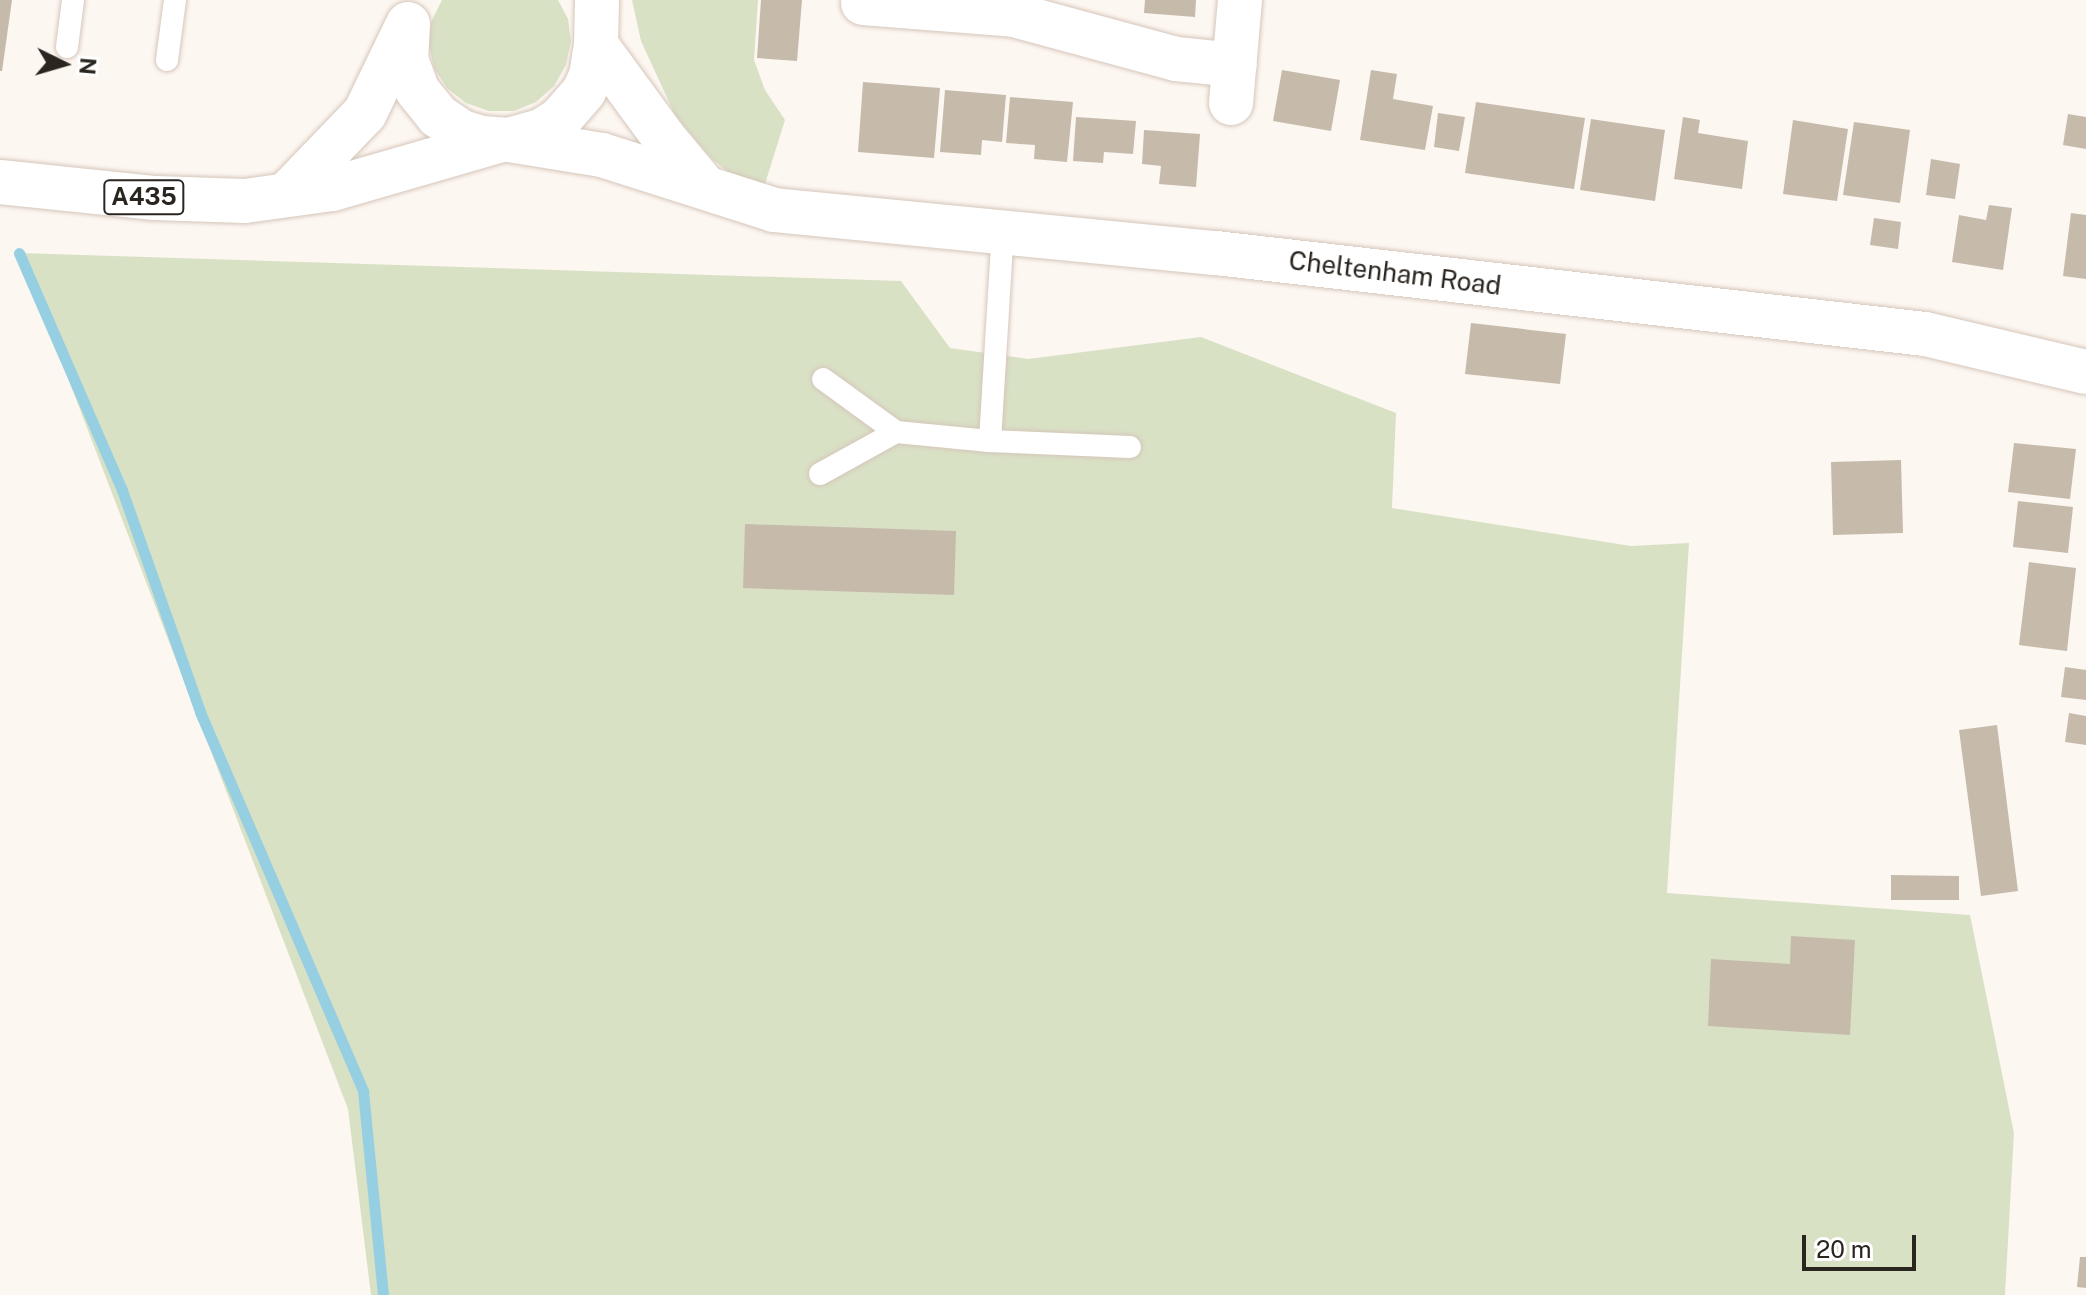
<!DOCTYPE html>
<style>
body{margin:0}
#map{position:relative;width:2086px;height:1295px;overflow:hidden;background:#fdf7f2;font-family:"Public Sans",sans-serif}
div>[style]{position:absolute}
.green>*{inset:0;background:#d9e1c5}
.stream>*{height:11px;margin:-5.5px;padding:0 5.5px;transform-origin:5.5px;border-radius:5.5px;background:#97cfe2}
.building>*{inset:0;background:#c6baab}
.roads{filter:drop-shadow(0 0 2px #d5c6ba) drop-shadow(0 0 2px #d5c6ba)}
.service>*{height:22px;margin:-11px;padding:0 11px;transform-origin:11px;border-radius:11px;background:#fff}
.minor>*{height:44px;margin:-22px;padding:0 22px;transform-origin:22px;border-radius:22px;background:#fff}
.tertiary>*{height:44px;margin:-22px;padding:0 22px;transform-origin:22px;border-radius:22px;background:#fff}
.primary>*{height:44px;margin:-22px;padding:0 22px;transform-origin:22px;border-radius:22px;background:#fff}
span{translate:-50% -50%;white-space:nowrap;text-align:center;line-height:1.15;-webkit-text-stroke:8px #fff;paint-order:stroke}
.shield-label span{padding:2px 6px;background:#fff;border:2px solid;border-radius:6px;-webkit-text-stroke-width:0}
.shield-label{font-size:24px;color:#2b2520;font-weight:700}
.street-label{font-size:26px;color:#2b2520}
.north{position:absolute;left:24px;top:24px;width:80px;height:80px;-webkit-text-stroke:6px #fff;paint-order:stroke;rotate:95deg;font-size:22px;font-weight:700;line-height:32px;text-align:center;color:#2b2520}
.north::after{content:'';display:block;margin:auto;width:28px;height:36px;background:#2b2520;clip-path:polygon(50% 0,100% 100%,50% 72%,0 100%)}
.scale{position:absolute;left:1802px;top:1235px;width:114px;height:36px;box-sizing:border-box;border:4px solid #2b2520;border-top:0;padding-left:10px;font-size:24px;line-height:28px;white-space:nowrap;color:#2b2520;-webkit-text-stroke:6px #fff;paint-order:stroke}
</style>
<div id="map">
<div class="green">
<div style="clip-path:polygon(442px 0,558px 0,568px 19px,571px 41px,566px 65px,554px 86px,536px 102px,514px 111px,489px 111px,466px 103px,447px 88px,434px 68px,429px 45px,431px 22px)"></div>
<div style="clip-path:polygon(632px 0,758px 0,754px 60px,765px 90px,785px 120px,764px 187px,737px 179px,711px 158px,675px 115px,641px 41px)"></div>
<div style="clip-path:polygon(20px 253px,901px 281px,950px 348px,1028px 359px,1201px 337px,1396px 413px,1392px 508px,1631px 546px,1689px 543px,1667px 893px,1970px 915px,2014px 1133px,2005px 1295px,371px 1295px,348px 1109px)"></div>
</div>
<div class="stream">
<div style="left:19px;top:253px;width:258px;rotate:66.5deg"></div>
<div style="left:122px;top:490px;width:235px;rotate:70.6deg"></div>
<div style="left:200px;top:712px;width:413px;rotate:66.7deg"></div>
<div style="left:363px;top:1091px;width:205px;rotate:84.4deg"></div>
</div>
<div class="building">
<div style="clip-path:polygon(0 0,12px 0,2px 71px,0 71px)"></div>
<div style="clip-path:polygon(761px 0,802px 0,797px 61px,757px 58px)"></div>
<div style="clip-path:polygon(1145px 0,1196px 0,1195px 17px,1144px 13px)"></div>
<div style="clip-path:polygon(1282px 70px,1340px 80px,1331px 131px,1273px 121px)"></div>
<div style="clip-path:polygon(1371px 70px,1397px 74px,1393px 99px,1433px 106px,1425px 150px,1360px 140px)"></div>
<div style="clip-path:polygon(863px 82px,940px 88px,934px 158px,858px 152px)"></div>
<div style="clip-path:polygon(945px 90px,1006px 95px,1002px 142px,982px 140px,981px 155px,940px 152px)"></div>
<div style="clip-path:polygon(1010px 97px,1073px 102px,1067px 162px,1034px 159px,1035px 145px,1006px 143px)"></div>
<div style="clip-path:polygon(1476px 102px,1585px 118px,1574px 189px,1465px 173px)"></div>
<div style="clip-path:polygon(1438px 113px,1465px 117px,1459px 151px,1434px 147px)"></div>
<div style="clip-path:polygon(2068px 114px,2086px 117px,2086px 149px,2063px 145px)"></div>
<div style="clip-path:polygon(1076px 117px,1136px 121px,1133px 154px,1104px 152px,1103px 163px,1073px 161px)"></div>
<div style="clip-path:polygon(1683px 117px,1700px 120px,1698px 133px,1748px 141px,1742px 189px,1674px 179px)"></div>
<div style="clip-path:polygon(1591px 119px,1665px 130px,1655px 201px,1580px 190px)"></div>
<div style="clip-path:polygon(1793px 120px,1848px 129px,1837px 201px,1783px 194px)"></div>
<div style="clip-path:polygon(1854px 122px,1910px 130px,1900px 203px,1843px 195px)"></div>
<div style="clip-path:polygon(1144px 130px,1200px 134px,1196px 187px,1159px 184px,1161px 166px,1142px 164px)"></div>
<div style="clip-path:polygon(1931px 159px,1960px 164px,1955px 199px,1926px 195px)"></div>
<div style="clip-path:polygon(1989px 205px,2012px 208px,2003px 270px,1952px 262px,1959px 215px,1986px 220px)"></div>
<div style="clip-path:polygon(2071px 213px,2086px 215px,2086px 279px,2063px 276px)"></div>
<div style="clip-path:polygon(1874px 218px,1901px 222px,1898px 249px,1870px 245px)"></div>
<div style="clip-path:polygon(1471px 323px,1566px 334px,1560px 384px,1465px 374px)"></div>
<div style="clip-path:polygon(2014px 443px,2076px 449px,2070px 499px,2008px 492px)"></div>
<div style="clip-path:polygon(1901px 460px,1903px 533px,1833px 535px,1831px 462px)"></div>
<div style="clip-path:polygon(2018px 501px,2073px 507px,2068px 553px,2013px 547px)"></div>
<div style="clip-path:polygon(745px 524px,956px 531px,954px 595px,743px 588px)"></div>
<div style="clip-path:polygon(2029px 562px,2076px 568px,2067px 651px,2019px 645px)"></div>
<div style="clip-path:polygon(2065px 667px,2086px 670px,2086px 700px,2061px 697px)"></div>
<div style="clip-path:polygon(2069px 713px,2086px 716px,2086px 745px,2065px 742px)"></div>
<div style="clip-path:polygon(1997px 725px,2018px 891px,1981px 896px,1959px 730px)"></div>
<div style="clip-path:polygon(1891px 875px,1959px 876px,1959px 900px,1891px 900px)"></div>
<div style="clip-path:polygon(1791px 936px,1855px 940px,1850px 1035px,1708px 1026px,1711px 959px,1790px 964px)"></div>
<div style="clip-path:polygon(2080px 1257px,2086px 1257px,2086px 1288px,2077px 1287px)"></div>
</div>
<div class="roads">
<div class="service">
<div style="left:67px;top:47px;width:47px;rotate:-82.7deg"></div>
<div style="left:167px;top:60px;width:61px;rotate:-82.4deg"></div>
<div style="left:896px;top:432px;width:94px;rotate:5.5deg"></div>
<div style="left:990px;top:441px;width:140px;rotate:2.5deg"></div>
<div style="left:990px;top:441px;width:210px;rotate:-86.5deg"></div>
<div style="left:820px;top:474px;width:87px;rotate:-28.9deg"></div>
<div style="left:896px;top:432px;width:90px;rotate:-144deg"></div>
</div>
<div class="minor">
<div style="left:863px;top:3px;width:151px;rotate:4.5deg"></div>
<div style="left:1014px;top:15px;width:168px;rotate:15.2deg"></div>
<div style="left:1176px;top:59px;width:59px;rotate:5.8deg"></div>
<div style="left:1231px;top:103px;width:103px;rotate:-85deg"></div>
</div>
<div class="tertiary">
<div style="left:596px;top:45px;width:115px;rotate:53.8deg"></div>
<div style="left:664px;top:138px;width:62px;rotate:50.2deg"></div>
<div style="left:509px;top:140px;width:94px;rotate:9.2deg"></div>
<div style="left:602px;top:155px;width:181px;rotate:17.7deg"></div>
<div style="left:774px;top:210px;width:444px;rotate:5.6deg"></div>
<div style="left:1216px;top:253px;width:714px;rotate:6.52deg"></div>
<div style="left:1925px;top:334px;width:165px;rotate:13.3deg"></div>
</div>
<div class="primary">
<div style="left:408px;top:24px;width:35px;rotate:93deg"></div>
<div style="left:406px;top:59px;width:33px;rotate:70deg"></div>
<div style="left:417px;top:90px;width:33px;rotate:51deg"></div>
<div style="left:438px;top:116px;width:29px;rotate:34deg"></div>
<div style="left:462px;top:132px;width:21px;rotate:17deg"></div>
<div style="left:482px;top:138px;width:27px;rotate:4deg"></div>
<div style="left:509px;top:140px;width:35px;rotate:-16deg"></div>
<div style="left:543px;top:130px;width:20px;rotate:-33deg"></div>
<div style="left:560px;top:119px;width:37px;rotate:-49deg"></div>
<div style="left:584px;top:91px;width:17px;rotate:-65deg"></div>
<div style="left:591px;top:76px;width:31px;rotate:-81deg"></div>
<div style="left:596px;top:45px;width:45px;rotate:-88.7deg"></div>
<div style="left:0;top:182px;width:156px;rotate:5.9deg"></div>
<div style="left:155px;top:198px;width:90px;rotate:1.9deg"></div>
<div style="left:245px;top:201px;width:88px;rotate:-7.9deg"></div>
<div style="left:332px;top:189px;width:177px;rotate:-16.1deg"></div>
<div style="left:288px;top:193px;width:111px;rotate:-46.1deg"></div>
<div style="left:365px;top:113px;width:94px;rotate:-64.2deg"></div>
</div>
</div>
<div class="shield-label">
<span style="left:144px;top:197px">A435</span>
</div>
<div class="street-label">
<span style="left:1395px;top:273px;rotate:7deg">Cheltenham Road</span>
</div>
<div class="north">N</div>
<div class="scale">20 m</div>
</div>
